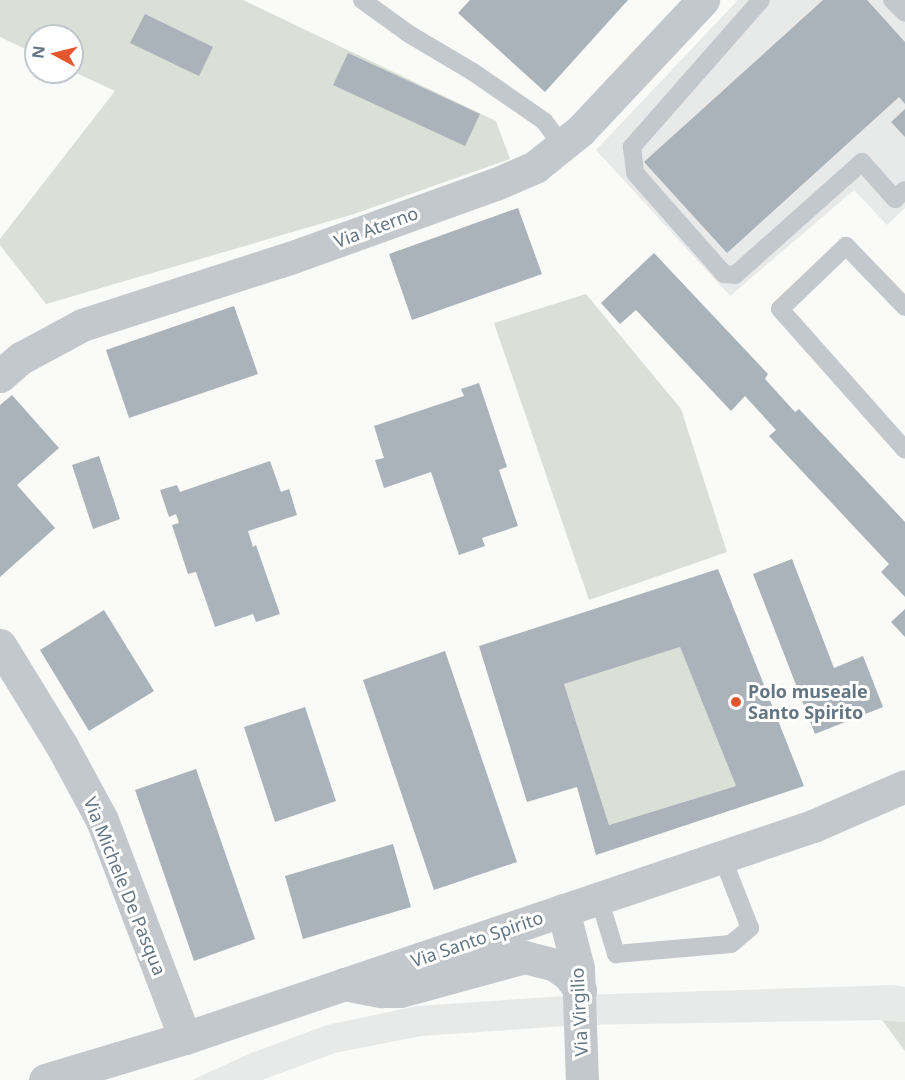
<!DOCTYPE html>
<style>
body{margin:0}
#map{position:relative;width:905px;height:1080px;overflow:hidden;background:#fafaf8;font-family:"Noto Sans",sans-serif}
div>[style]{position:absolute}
.built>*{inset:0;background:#e8e9e9}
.green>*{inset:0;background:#dadfd7}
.building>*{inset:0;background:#aab3b9}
.service>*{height:18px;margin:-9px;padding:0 9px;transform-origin:9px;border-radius:9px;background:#c3c8cc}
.minor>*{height:33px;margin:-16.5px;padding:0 16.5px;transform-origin:16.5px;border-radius:16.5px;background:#c3c8cc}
.tertiary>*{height:33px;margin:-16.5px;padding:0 16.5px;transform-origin:16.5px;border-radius:16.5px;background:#c3c8cc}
.dots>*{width:16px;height:16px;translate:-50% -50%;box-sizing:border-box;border:3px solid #fff;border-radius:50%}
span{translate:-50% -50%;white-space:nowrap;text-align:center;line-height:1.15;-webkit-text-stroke:6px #fff;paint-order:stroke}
.street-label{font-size:18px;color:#657683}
.poi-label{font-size:18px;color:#657683;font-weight:700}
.left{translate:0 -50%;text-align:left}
.north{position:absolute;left:24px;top:24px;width:60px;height:60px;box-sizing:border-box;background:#fff;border:2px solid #c1c8cd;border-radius:50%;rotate:277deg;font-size:16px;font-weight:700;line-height:24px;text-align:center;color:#657683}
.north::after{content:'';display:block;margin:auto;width:21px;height:27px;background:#e4572e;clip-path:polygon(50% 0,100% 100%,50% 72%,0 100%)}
</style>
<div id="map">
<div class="built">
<div style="clip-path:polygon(738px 0,905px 0,905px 208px,887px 225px,854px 190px,730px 296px,596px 150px)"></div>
<div style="clip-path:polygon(894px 985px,905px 987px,905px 1022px,882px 1020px,581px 1025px,421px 1036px,335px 1053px,262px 1080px,192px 1080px,251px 1053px,327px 1025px,417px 1006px,580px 995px)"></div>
</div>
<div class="green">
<div style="clip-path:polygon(0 0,243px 0,496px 121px,510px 159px,354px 214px,46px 304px,0 245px,0 239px,115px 91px,72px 71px,72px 36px,36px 36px,36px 54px,0 37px)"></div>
<div style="clip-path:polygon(586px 294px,681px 409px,727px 552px,589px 600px,494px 323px)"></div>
<div style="clip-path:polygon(680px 647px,736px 786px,609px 825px,564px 684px)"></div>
<div style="clip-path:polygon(882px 1020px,905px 1022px,905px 1051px)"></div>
</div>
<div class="building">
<div style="clip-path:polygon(470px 0,628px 0,545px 92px,458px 13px)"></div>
<div style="clip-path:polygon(823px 0,867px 0,905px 42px,905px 104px,899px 97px,727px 253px,644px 162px)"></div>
<div style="clip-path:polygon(145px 14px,213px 47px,199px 76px,130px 43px)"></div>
<div style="clip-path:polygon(348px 53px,480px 114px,465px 146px,333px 85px)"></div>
<div style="clip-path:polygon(905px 109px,905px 137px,891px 122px)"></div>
<div style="clip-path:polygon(518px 208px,542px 274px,412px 320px,389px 254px)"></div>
<div style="clip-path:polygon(654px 253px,768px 374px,765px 379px,795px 412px,799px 409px,905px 522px,905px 597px,881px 572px,889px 564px,769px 436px,776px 430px,745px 396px,731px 411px,636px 310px,620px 324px,601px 303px)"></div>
<div style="clip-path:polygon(234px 306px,258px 374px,129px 418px,106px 350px)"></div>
<div style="clip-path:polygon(479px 383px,507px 467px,499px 470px,518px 526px,482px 538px,485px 546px,459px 555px,431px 472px,384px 488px,375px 460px,384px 458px,374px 426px,464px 396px,461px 389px)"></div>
<div style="clip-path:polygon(12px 395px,59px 448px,17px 485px,55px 528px,0 577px,0 405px)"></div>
<div style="clip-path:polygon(99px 456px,120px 519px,93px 529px,72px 465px)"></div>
<div style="clip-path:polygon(270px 461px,281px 492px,289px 489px,297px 515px,248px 531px,253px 547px,256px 545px,280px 614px,256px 622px,253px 614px,215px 627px,196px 572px,188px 574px,172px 525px,179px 523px,176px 514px,169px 517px,160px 490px,177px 485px,180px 492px)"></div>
<div style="clip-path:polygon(792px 559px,834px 668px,863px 656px,883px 707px,815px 734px,753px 574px)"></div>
<div style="clip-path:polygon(evenodd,718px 569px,804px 786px,596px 855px,577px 787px,527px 802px,479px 646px,718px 569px,680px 647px,736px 786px,609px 825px,564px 684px,680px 647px)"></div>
<div style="clip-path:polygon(905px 609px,905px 637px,891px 622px)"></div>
<div style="clip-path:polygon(104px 610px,154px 691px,89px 731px,40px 650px)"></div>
<div style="clip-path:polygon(445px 651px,517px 862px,434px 890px,363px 680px)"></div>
<div style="clip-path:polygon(305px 707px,336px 801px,275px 822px,244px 727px)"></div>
<div style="clip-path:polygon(196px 769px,255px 939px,194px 961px,135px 790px)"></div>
<div style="clip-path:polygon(393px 844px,411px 907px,303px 939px,285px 876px)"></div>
</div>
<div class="service">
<div style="left:362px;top:0;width:58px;rotate:35.9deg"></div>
<div style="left:409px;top:34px;width:74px;rotate:30.7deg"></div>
<div style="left:473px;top:72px;width:86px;rotate:34.6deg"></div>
<div style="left:544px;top:121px;width:31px;rotate:53deg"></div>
<div style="left:761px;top:0;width:196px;rotate:131.3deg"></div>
<div style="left:632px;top:147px;width:26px;rotate:83deg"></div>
<div style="left:635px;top:173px;width:135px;rotate:48.6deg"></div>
<div style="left:724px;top:274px;width:11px;rotate:5deg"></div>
<div style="left:735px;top:275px;width:170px;rotate:-41.7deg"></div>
<div style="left:862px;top:162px;width:50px;rotate:48.3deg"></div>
<div style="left:895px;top:199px;width:13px;rotate:-42deg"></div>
<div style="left:892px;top:0;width:18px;rotate:45deg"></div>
<div style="left:905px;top:307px;width:85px;rotate:-134deg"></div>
<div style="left:846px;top:246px;width:91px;rotate:136.3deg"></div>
<div style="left:780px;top:309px;width:188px;rotate:48.4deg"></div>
<div style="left:599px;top:898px;width:59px;rotate:73.1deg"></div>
<div style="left:616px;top:954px;width:115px;rotate:-5deg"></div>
<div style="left:731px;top:944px;width:25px;rotate:-40deg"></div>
<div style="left:750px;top:928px;width:76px;rotate:-111.5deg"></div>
</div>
<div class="minor">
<div style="left:0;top:376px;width:28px;rotate:-41deg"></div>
<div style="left:21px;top:358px;width:69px;rotate:-28.4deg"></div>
<div style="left:82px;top:325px;width:219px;rotate:-17.9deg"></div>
<div style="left:290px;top:258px;width:219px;rotate:-19.8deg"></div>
<div style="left:496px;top:184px;width:43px;rotate:-23.6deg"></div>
<div style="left:535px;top:167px;width:58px;rotate:-38.7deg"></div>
<div style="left:580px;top:131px;width:180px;rotate:-46.8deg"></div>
<div style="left:563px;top:910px;width:60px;rotate:75.5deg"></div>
<div style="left:578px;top:968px;width:112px;rotate:88deg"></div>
<div style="left:344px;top:984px;width:38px;rotate:11deg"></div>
<div style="left:381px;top:991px;width:19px"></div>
<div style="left:400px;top:991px;width:129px;rotate:-15.3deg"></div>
<div style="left:524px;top:957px;width:32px;rotate:14deg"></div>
<div style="left:555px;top:965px;width:17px;rotate:36deg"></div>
<div style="left:569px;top:975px;width:19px;rotate:54deg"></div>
</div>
<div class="tertiary">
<div style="left:0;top:645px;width:119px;rotate:58.5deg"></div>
<div style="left:62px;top:746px;width:84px;rotate:61.6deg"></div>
<div style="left:102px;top:820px;width:233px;rotate:69.2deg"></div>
<div style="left:45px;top:1080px;width:146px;rotate:-16.7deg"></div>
<div style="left:185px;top:1038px;width:663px;rotate:-18.65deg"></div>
<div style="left:813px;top:826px;width:100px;rotate:-23.5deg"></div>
</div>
<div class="dots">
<div style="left:736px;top:702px;background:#e4572e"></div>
</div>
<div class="street-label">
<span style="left:376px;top:227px;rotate:-20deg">Via Aterno</span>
<span style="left:125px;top:886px;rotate:68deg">Via Michele De Pasqua</span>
<span style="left:477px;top:939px;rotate:-19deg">Via Santo Spirito</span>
<span style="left:579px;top:1012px;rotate:-93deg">Via Virgilio</span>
</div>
<div class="poi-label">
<span class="left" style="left:748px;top:702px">Polo museale<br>Santo Spirito</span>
</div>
<div class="north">N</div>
</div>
